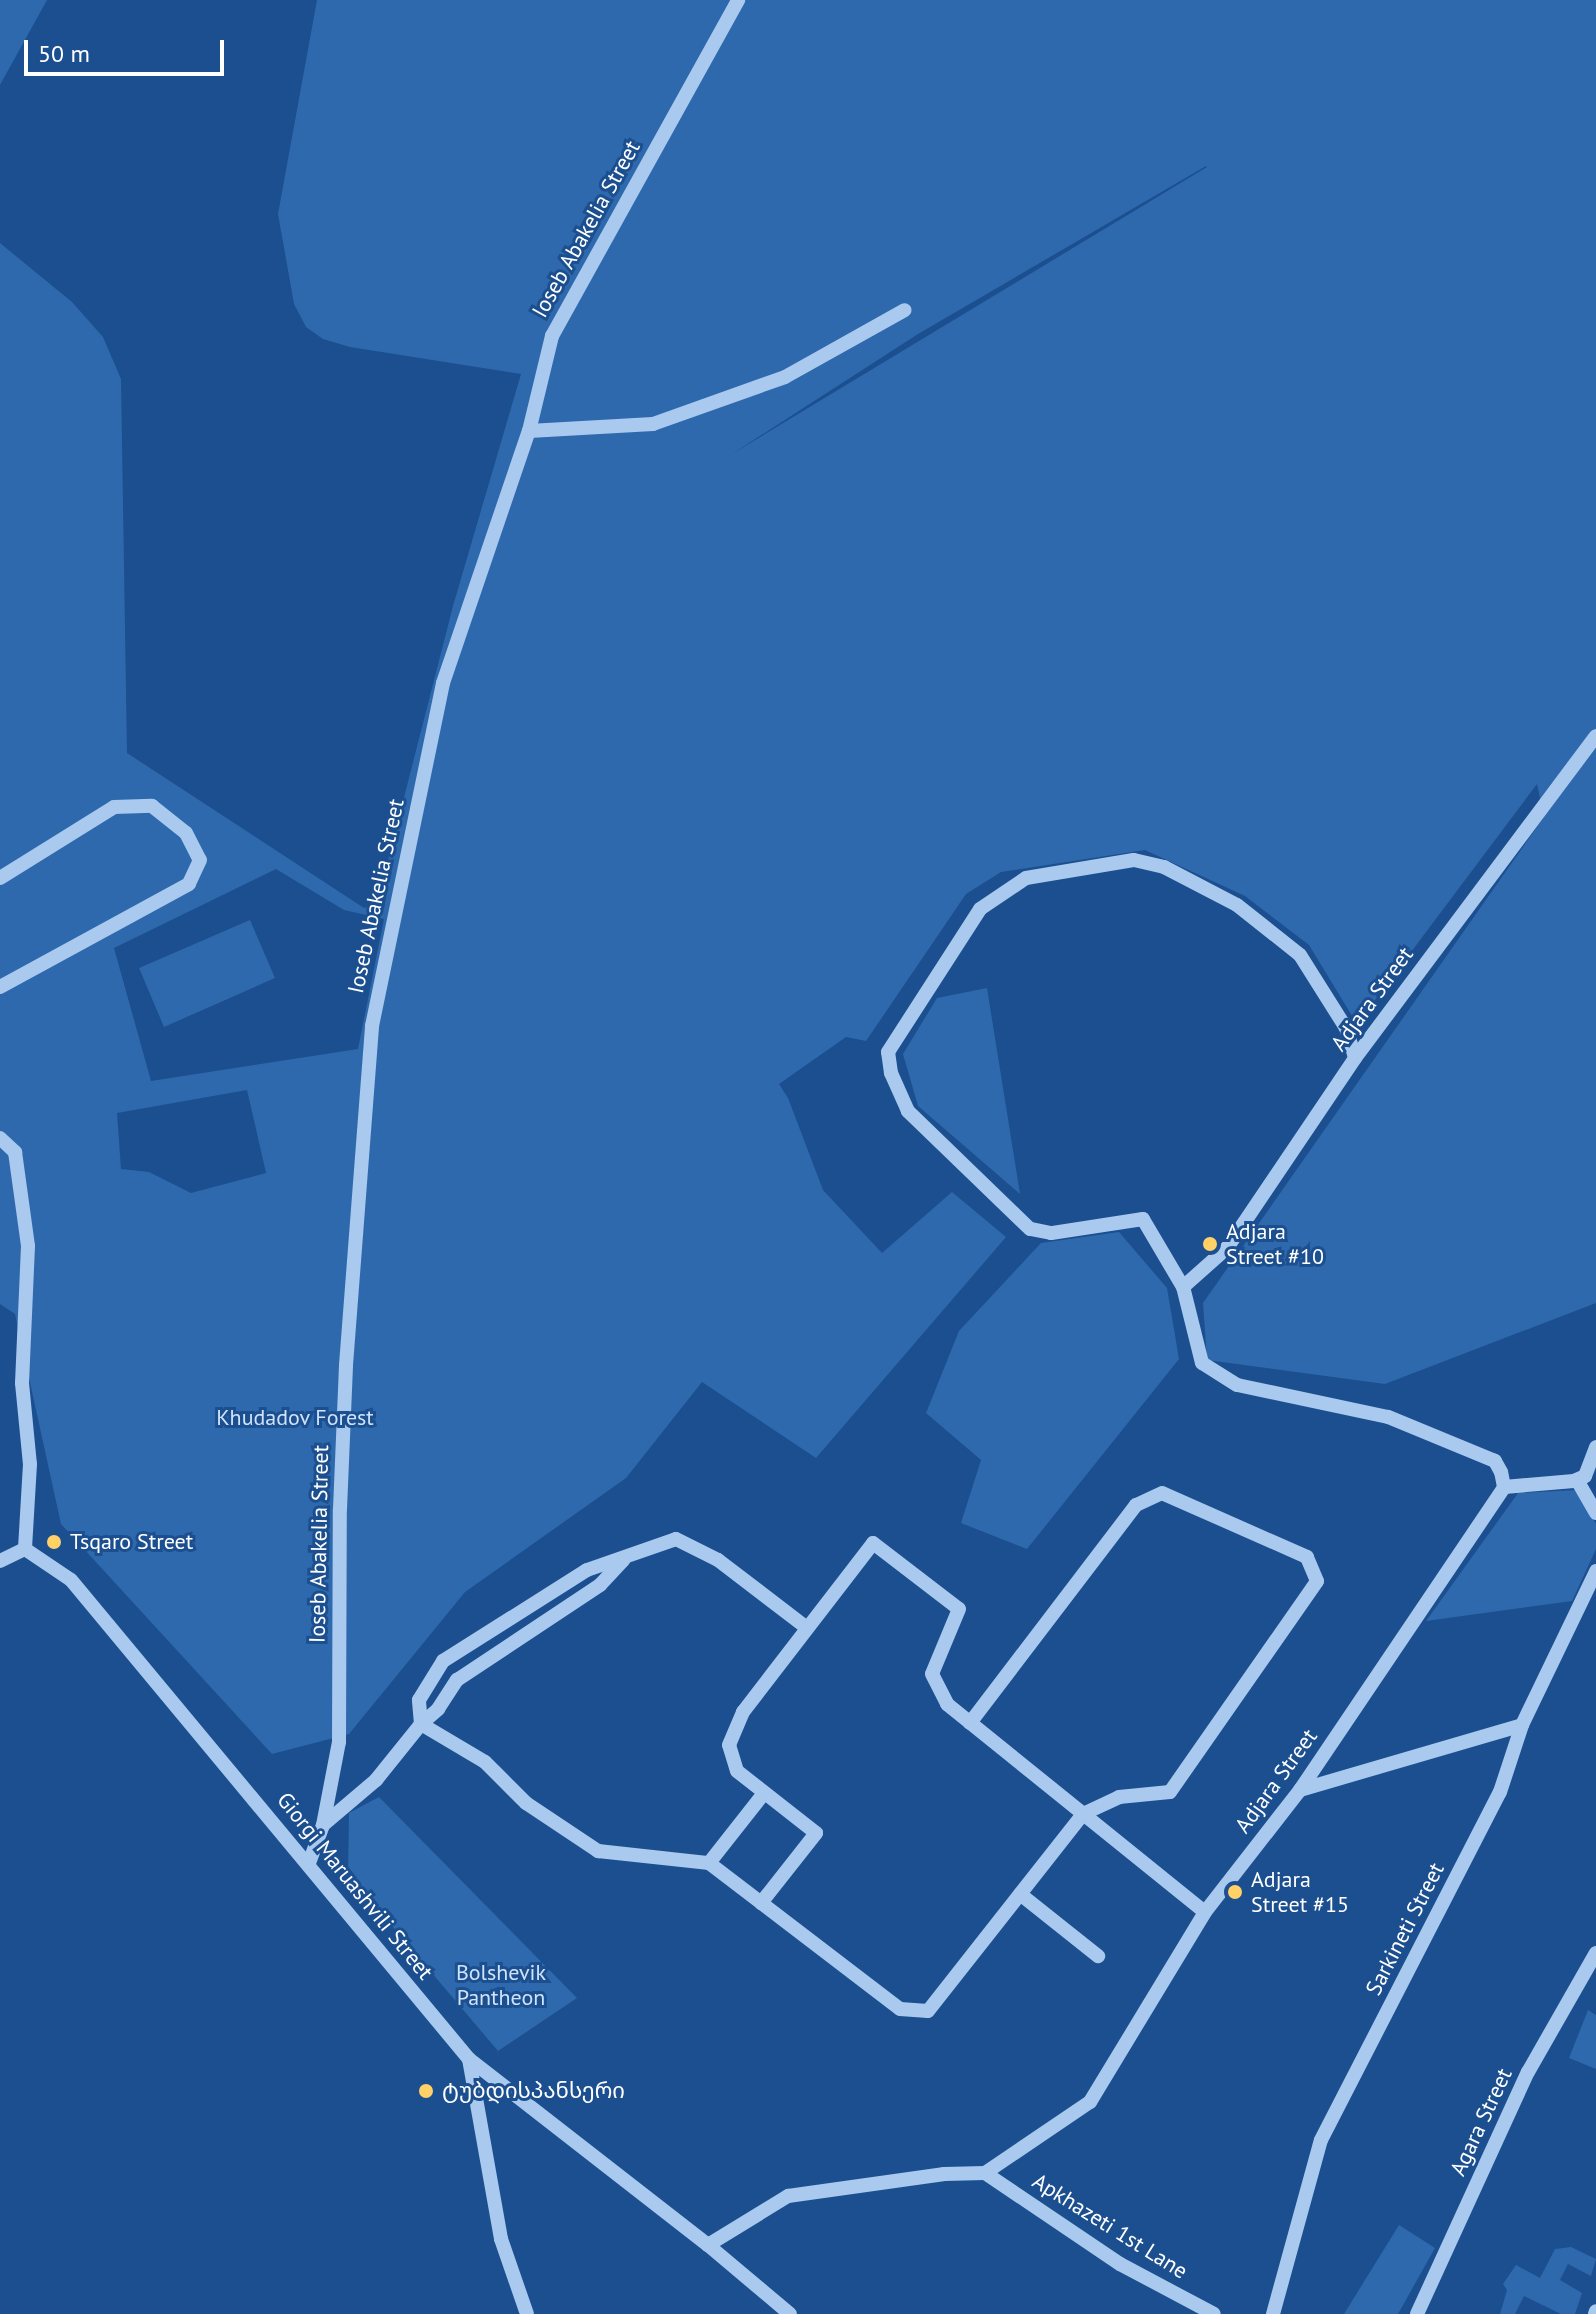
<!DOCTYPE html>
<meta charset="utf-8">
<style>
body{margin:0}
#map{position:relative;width:1596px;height:2314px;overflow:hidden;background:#1b4f8f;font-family:"PT Sans","Noto Sans Georgian",sans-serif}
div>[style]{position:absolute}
.green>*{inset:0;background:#2e69ad}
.minor>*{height:14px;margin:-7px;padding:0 7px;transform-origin:7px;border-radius:7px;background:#a9c9ee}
.dots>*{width:22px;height:22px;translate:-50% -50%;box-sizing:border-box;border:4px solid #1b4f8f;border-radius:50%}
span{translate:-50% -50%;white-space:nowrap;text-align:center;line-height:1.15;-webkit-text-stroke:6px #1b4f8f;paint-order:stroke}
.street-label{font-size:22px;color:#fff}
.poi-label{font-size:22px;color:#fff}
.left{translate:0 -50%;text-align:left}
.park-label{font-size:22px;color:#cfe3fa}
.scale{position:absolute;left:24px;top:40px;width:200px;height:36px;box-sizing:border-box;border:4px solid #fff;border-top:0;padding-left:10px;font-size:24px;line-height:28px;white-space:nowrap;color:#fff;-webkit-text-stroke:6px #1b4f8f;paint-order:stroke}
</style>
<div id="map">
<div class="green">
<div style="clip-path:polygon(0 0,47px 0,0 85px)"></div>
<div style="clip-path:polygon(evenodd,317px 0,1596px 0,1596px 1303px,1385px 1384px,1207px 1360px,1203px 1303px,1544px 817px,1537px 784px,1357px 1024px,1309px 945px,1245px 896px,1145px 850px,1001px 872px,966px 894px,866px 1041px,846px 1037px,779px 1084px,788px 1098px,823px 1190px,882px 1253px,952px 1192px,1006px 1237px,816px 1458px,702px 1382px,626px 1478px,465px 1592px,349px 1734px,272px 1754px,61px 1524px,15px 1314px,0 1304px,0 243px,72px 302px,103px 337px,121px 379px,127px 753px,364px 908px,377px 903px,453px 606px,521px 374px,350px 347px,323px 339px,306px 327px,294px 304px,278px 214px,317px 0,1206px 166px,1207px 167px,732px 454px,918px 334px,1206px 166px,317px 0,276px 869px,344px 910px,384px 919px,358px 1049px,151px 1081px,114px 948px,276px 869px,317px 0,247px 1090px,266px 1173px,191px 1193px,149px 1172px,121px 1169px,117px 1113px,247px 1090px)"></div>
<div style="clip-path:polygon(250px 920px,275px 978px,164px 1027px,139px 968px)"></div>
<div style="clip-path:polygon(987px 988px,1020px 1194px,918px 1106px,903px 1054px,937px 998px)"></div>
<div style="clip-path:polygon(1119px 1232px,1167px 1288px,1179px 1359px,1027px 1549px,961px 1523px,981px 1460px,926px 1413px,959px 1331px,1041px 1243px)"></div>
<div style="clip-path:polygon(1577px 1490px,1596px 1524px,1596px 1549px,1572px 1601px,1426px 1621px,1518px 1493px)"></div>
<div style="clip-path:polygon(379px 1797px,577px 1998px,498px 2051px,348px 1874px,349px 1813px)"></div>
<div style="clip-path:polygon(1588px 2010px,1596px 2015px,1596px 2069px,1569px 2058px)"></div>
<div style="clip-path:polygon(1399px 2225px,1435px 2248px,1398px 2314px,1344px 2314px)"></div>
<div style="clip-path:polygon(1571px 2247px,1596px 2259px,1591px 2276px,1568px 2264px,1560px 2280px,1582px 2293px,1575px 2314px,1561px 2314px,1524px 2296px,1515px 2314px,1500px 2314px,1507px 2290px,1503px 2284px,1516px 2265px,1540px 2278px,1555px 2249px)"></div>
</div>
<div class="minor">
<div style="left:529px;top:431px;width:124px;rotate:-3.2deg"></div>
<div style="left:653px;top:424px;width:140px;rotate:-19.6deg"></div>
<div style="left:785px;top:377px;width:137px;rotate:-29.2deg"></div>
<div style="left:0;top:878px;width:134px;rotate:-31.9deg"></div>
<div style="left:114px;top:807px;width:38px;rotate:-2deg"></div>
<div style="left:152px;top:806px;width:43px;rotate:38.5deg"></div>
<div style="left:186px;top:833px;width:30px;rotate:63deg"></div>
<div style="left:200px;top:860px;width:26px;rotate:115deg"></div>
<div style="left:189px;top:884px;width:215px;rotate:151.4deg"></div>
<div style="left:0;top:1138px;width:21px;rotate:43deg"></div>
<div style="left:15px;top:1152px;width:95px;rotate:82.1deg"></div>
<div style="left:28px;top:1246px;width:137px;rotate:92.5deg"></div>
<div style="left:22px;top:1383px;width:81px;rotate:84.4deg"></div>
<div style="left:30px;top:1464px;width:85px;rotate:93.4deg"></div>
<div style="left:1183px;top:1287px;width:59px;rotate:-41.6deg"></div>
<div style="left:1227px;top:1248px;width:229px;rotate:-56deg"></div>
<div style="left:1355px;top:1058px;width:402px;rotate:-53.2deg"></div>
<div style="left:1577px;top:1480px;width:38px;rotate:60deg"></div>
<div style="left:1504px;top:1487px;width:70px;rotate:-4.9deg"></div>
<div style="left:1574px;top:1481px;width:12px;rotate:-24deg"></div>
<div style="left:1585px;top:1476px;width:31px;rotate:-69deg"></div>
<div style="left:25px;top:1549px;width:55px;rotate:34deg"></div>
<div style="left:71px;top:1580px;width:623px;rotate:50.28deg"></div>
<div style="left:469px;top:2059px;width:303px;rotate:37.9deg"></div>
<div style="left:708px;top:2245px;width:107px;rotate:40.1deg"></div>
<div style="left:0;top:1561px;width:28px;rotate:-26deg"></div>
<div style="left:421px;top:1724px;width:24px;rotate:-95deg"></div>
<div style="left:419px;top:1700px;width:46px;rotate:-58.4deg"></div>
<div style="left:443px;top:1661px;width:170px;rotate:-32.3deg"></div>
<div style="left:587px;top:1570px;width:94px;rotate:-19.2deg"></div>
<div style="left:676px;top:1539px;width:47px;rotate:26.6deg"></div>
<div style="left:718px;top:1560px;width:112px;rotate:37.4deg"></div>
<div style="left:421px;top:1724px;width:23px;rotate:-41deg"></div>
<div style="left:438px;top:1709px;width:35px;rotate:-57deg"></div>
<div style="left:457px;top:1680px;width:172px;rotate:-33.6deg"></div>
<div style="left:600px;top:1585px;width:34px;rotate:-47deg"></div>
<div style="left:1300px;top:1790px;width:231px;rotate:-16.3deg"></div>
<div style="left:323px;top:1825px;width:70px;rotate:-40.3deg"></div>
<div style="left:376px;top:1780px;width:72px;rotate:-51.2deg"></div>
<div style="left:421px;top:1724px;width:74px;rotate:30.7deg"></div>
<div style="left:485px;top:1762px;width:58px;rotate:45deg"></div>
<div style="left:526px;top:1803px;width:87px;rotate:33.7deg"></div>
<div style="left:598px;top:1851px;width:112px;rotate:6.2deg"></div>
<div style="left:709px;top:1863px;width:240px;rotate:37.4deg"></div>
<div style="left:900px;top:2009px;width:28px;rotate:4deg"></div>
<div style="left:928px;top:2011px;width:251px;rotate:-51.8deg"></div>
<div style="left:1083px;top:1814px;width:40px;rotate:-25deg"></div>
<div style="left:1119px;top:1797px;width:51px;rotate:-5.6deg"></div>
<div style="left:1170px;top:1792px;width:257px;rotate:-55.1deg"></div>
<div style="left:1317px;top:1581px;width:26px;rotate:-113deg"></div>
<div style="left:1307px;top:1557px;width:158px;rotate:-156.2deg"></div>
<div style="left:1162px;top:1493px;width:29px;rotate:155deg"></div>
<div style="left:1136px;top:1505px;width:274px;rotate:127.3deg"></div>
<div style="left:309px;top:1863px;width:40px;rotate:-69.8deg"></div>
<div style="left:323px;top:1825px;width:85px;rotate:-79.1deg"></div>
<div style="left:339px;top:1742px;width:233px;rotate:-89.8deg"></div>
<div style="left:340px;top:1509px;width:144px;rotate:-87.6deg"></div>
<div style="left:346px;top:1365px;width:340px;rotate:-85.6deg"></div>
<div style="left:372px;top:1026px;width:350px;rotate:-78.3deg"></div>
<div style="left:443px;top:683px;width:266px;rotate:-71.2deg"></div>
<div style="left:529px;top:431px;width:98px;rotate:-76.4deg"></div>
<div style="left:552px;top:336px;width:384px;rotate:-61deg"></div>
<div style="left:709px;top:1863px;width:89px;rotate:-51.8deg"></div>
<div style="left:1020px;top:1894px;width:100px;rotate:38.5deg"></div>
<div style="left:761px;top:1903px;width:89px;rotate:-51.8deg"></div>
<div style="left:816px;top:1833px;width:100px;rotate:-141.9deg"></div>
<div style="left:737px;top:1771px;width:27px;rotate:-107deg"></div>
<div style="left:729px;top:1745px;width:36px;rotate:-67deg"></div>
<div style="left:743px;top:1712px;width:213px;rotate:-52.4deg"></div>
<div style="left:873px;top:1543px;width:108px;rotate:37.5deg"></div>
<div style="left:959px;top:1609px;width:70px;rotate:112.6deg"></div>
<div style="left:932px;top:1674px;width:34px;rotate:63deg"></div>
<div style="left:947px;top:1704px;width:331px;rotate:38.9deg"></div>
<div style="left:469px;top:2059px;width:183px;rotate:79.9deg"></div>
<div style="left:501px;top:2239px;width:79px;rotate:70.9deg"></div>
<div style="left:985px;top:2173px;width:163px;rotate:34deg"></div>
<div style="left:1120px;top:2264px;width:106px;rotate:28deg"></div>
<div style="left:708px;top:2245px;width:94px;rotate:-31.5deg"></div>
<div style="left:788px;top:2196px;width:158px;rotate:-8deg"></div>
<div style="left:944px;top:2174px;width:41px;rotate:-1.4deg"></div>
<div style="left:985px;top:2173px;width:127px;rotate:-34.1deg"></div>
<div style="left:1090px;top:2102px;width:222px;rotate:-58.8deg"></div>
<div style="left:1205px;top:1912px;width:155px;rotate:-52.1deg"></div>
<div style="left:1300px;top:1790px;width:365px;rotate:-56deg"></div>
<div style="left:1504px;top:1487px;width:15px;rotate:-101deg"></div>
<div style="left:1501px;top:1472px;width:13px;rotate:-119deg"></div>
<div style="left:1495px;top:1461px;width:116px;rotate:-157.6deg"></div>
<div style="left:1388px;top:1417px;width:154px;rotate:-168deg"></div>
<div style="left:1237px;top:1385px;width:41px;rotate:-147.8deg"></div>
<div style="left:1202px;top:1363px;width:78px;rotate:-104deg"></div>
<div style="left:1183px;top:1287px;width:79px;rotate:-120.5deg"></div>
<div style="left:1143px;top:1219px;width:93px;rotate:171.3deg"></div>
<div style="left:1051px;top:1233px;width:21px;rotate:-169deg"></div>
<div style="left:1030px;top:1229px;width:170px;rotate:-136deg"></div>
<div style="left:908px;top:1111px;width:42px;rotate:-114.1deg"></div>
<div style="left:891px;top:1073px;width:21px;rotate:-98deg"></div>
<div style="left:888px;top:1052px;width:170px;rotate:-57.2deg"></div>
<div style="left:980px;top:909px;width:55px;rotate:-34deg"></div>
<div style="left:1026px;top:878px;width:109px;rotate:-9.5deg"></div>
<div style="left:1134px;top:860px;width:31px;rotate:13deg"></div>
<div style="left:1164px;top:867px;width:82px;rotate:27.5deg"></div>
<div style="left:1237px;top:905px;width:80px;rotate:38.4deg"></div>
<div style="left:1300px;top:955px;width:86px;rotate:57.8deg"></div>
<div style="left:1346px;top:1028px;width:31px;rotate:73deg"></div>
<div style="left:1273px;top:2314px;width:180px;rotate:-74.6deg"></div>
<div style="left:1321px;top:2140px;width:391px;rotate:-62.8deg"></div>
<div style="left:1500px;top:1792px;width:71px;rotate:-71.8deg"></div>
<div style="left:1522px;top:1725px;width:171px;rotate:-64.3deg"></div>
<div style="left:1417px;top:2314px;width:266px;rotate:-65.4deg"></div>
<div style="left:1528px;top:2072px;width:137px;rotate:-60.3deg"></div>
<div style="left:1595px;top:2314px;width:3px;rotate:-72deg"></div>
</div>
<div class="dots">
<div style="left:1210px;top:1244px;background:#ffd166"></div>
<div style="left:54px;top:1542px;background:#ffd166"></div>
<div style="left:1235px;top:1892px;background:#ffd166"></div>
<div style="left:426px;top:2091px;background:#ffd166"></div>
</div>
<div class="street-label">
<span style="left:586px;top:229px;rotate:-61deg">Ioseb Abakelia Street</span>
<span style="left:376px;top:896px;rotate:-78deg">Ioseb Abakelia Street</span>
<span style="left:1372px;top:999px;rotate:-54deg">Adjara Street</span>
<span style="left:319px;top:1544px;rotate:-89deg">Ioseb Abakelia Street</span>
<span style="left:1276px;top:1781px;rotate:-54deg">Adjara Street</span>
<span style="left:355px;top:1886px;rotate:51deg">Giorgi Maruashvili Street</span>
<span style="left:1405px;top:1929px;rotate:-63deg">Sarkineti Street</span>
<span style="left:1481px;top:2122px;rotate:-65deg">Agara Street</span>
<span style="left:1110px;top:2226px;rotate:32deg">Apkhazeti 1st Lane</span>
</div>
<div class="poi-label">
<span class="left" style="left:1226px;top:1244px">Adjara<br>Street #10</span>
<span class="left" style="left:70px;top:1542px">Tsqaro Street</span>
<span class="left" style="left:1251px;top:1892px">Adjara<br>Street #15</span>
<span class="left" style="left:442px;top:2091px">ტუბდისპანსერი</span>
</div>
<div class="park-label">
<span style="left:295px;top:1418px">Khudadov Forest</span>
<span style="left:501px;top:1985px">Bolshevik<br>Pantheon</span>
</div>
<div class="scale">50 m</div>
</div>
